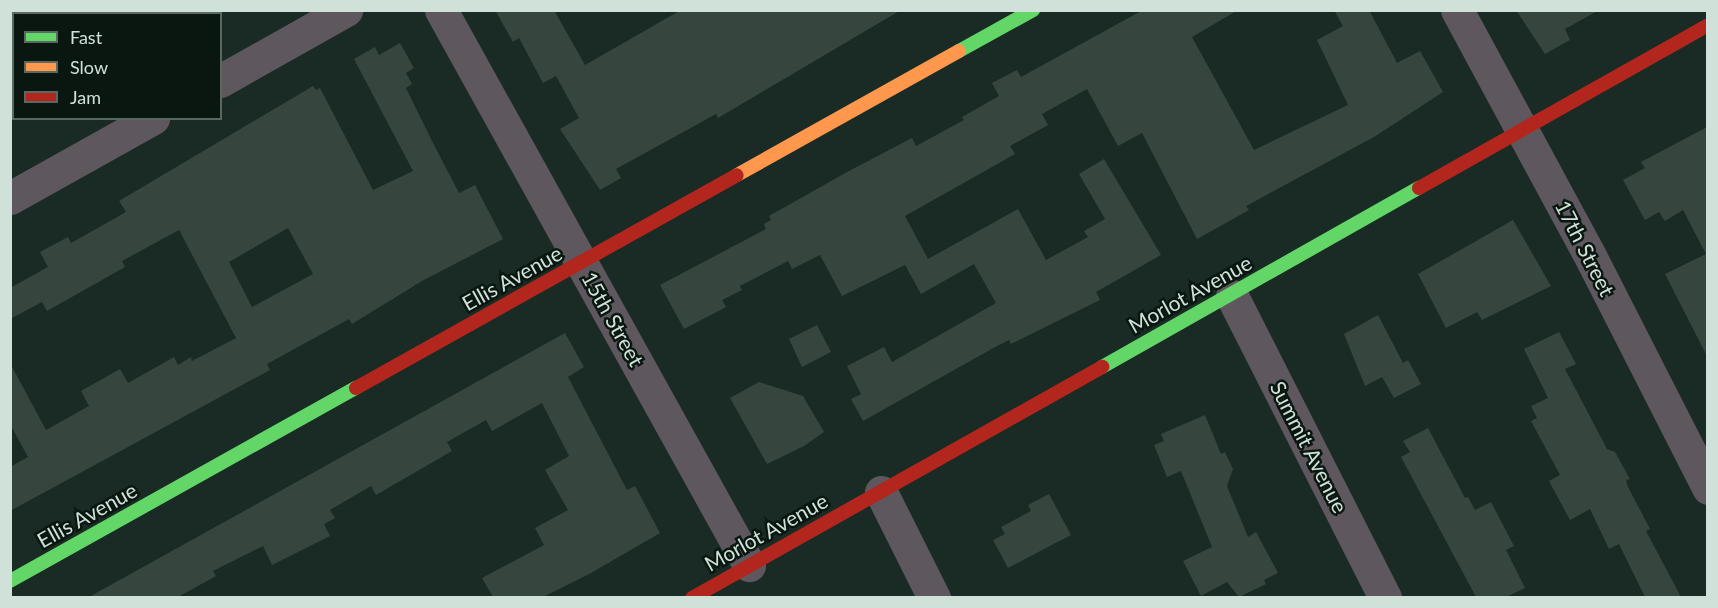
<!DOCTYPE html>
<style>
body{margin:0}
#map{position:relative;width:1718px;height:608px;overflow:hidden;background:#192b24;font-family:Lato,sans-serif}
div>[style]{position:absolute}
.building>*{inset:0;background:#37453f}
.street>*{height:33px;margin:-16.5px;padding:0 16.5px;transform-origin:16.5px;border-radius:16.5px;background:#5f575e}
.fast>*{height:14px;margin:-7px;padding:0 7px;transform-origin:7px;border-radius:7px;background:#63d668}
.slow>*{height:14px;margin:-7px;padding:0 7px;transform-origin:7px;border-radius:7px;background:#ff974d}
.jam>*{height:14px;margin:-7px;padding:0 7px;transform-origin:7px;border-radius:7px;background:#b3261e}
span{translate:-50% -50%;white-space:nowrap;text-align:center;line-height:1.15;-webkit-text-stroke:5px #0a1711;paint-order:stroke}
.street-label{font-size:21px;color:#cfe1d9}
.frame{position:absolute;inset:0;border:12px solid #cfe1d9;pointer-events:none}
.legend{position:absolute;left:12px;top:12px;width:210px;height:108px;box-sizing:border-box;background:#0a1711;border:2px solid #596861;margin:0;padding:8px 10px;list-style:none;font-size:18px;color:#cfe1d9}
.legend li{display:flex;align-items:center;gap:12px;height:30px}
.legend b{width:30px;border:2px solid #596861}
</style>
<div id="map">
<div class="building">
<div style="clip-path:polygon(495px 10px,554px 10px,585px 65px,681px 10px,901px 10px,718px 118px,716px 114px,616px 169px,621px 178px,600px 190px,560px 129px,579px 118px,556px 76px,543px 83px,519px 38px,513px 42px)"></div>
<div style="clip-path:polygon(1143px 10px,1238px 10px,1192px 37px,1254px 150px,1348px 105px,1317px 40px,1343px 26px,1334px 10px,1369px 10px,1397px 63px,1420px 51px,1443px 92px,1374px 137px,1246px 206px,1249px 210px,1197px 239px,1142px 133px,1118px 146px,1087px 89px,1042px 114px,1048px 125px,1010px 146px,1015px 154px,905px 216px,928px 259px,1018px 209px,1046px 260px,1088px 237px,1084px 231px,1105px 219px,1079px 174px,1104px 159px,1161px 255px,1096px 292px,1100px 300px,1011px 344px,1009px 340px,997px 346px,863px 421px,851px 399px,861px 394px,847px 366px,884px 347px,892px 362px,996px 303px,974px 264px,921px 294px,905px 265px,842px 296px,820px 255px,792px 269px,788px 261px,740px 286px,742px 290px,722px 300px,726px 307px,684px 329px,660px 285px,766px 229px,764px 224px,771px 220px,769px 216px,849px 171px,912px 138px,916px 146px,964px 120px,962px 117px,999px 96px,992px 83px,1017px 70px,1021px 77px)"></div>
<div style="clip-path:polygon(1516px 10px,1599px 10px,1565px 29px,1570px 40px,1545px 54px)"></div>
<div style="clip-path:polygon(evenodd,400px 43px,414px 68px,406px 73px,412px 84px,406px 88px,433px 143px,459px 193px,475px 185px,503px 239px,422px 281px,352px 324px,349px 319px,267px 364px,270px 370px,10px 511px,10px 467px,28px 457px,10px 424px,10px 363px,46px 430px,89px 406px,81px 391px,120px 369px,128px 383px,174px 357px,178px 365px,191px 357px,192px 361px,236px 338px,179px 230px,122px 261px,125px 267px,47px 311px,42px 302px,10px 319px,10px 288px,48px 267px,40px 252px,68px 237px,71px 243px,126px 212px,119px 201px,313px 86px,316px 90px,320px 88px,373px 190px,413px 171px,354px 59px,375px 47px,379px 55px,400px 43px,288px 228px,313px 274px,252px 307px,229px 262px,288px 228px)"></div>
<div style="clip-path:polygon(1707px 127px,1707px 356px,1665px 274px,1706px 254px,1683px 210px,1665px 221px,1659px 212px,1645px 220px,1623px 180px,1645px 168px,1641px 162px)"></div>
<div style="clip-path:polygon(1513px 220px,1551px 286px,1482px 320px,1477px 312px,1446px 328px,1418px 274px)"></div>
<div style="clip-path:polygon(1378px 315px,1403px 363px,1408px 360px,1421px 384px,1394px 398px,1382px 377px,1365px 386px,1344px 334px)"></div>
<div style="clip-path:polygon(817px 325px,831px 352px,802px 367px,789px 339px)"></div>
<div style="clip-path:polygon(1559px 332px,1576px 364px,1565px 369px,1607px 449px,1615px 452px,1630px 479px,1626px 480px,1628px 487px,1650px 529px,1646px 531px,1681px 597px,1645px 597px,1619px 544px,1609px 549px,1590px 509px,1570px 520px,1549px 481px,1560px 475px,1531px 421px,1537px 418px,1531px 406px,1548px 398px,1524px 349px)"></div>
<div style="clip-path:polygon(565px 333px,584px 367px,568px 377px,627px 490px,635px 486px,660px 533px,591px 573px,543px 597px,493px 597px,482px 578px,544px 545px,535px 528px,568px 510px,545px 470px,569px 456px,542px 403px,492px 431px,486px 420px,447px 442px,452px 451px,376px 495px,371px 486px,330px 510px,335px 518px,324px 524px,330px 536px,272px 565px,263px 546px,213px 571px,216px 576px,178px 597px,89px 597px)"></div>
<div style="clip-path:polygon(759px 382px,803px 396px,824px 432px,804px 446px,767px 464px,730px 398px)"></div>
<div style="clip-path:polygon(1205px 415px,1221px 454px,1225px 452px,1233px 469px,1227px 486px,1248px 537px,1256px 532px,1278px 573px,1264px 580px,1266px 584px,1239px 597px,1227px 582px,1201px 596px,1183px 561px,1212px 547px,1181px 471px,1167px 477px,1154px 445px,1164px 441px,1161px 434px)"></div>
<div style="clip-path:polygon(1428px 428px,1465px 498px,1468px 497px,1475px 510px,1491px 502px,1514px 546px,1506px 550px,1525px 588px,1506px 597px,1476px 597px,1401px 457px,1410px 452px,1403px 441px)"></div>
<div style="clip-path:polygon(1049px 494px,1071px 535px,1008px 568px,993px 540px,1005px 534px,1001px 527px,1031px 511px,1028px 505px)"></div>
</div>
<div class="street">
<div style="left:441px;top:10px;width:635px;rotate:60.97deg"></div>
<div style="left:1457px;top:10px;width:275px;rotate:61.6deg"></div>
<div style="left:1588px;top:252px;width:265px;rotate:63deg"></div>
<div style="left:220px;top:81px;width:145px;rotate:-29.4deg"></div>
<div style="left:10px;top:198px;width:164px;rotate:-29.2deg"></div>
<div style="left:1232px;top:296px;width:339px;rotate:63.1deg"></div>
<div style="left:881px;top:492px;width:119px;rotate:63.4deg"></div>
</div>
<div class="fast">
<div style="left:959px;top:51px;width:85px;rotate:-29deg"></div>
<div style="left:1102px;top:367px;width:364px;rotate:-29.5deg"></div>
<div style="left:10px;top:581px;width:396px;rotate:-29.2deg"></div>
</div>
<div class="slow">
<div style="left:737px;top:175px;width:254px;rotate:-29.2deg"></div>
</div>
<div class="jam">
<div style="left:1419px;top:188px;width:332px;rotate:-29.4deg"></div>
<div style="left:356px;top:388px;width:436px;rotate:-29.2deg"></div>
<div style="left:692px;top:598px;width:471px;rotate:-29.4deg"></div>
</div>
<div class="street-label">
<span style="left:1585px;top:248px;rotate:63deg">17th Street</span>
<span style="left:512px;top:278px;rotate:-29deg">Ellis Avenue</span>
<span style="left:1190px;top:294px;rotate:-29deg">Morlot Avenue</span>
<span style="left:613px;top:319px;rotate:61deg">15th Street</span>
<span style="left:1309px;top:447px;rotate:63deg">Summit Avenue</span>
<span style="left:87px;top:515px;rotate:-29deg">Ellis Avenue</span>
<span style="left:766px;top:532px;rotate:-29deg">Morlot Avenue</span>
</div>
<div class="frame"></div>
<ul class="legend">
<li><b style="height:8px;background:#63d668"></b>Fast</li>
<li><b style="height:8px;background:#ff974d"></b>Slow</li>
<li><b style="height:8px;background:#b3261e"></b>Jam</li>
</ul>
</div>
